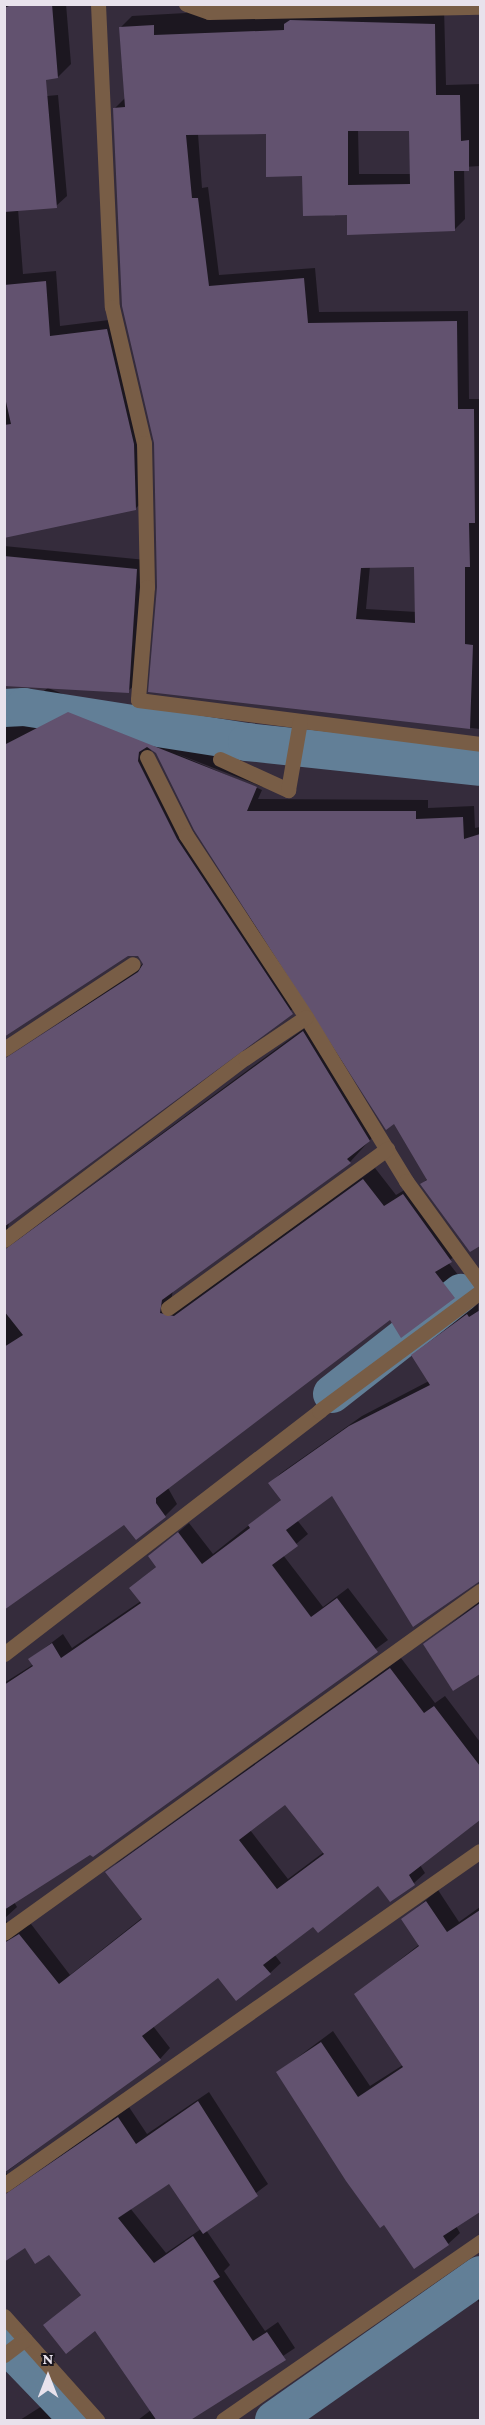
<!DOCTYPE html>
<style>
body{margin:0}
#map{position:relative;width:485px;height:2425px;overflow:hidden;background:#352c3c;font-family:"Crimson Pro",serif}
div>[style]{position:absolute}
.shadow>*{inset:0;background:#0007}
.canal>*{height:38px;margin:-19px;padding:0 19px;transform-origin:19px;border-radius:19px;background:#627f97}
.building>*{inset:0;background:#62526f}
.minor>*{height:15px;margin:-7.5px;padding:0 7.5px;transform-origin:7.5px;border-radius:7.5px;background:#785d46}
span{translate:-50% -50%;white-space:nowrap;text-align:center;line-height:1.15;-webkit-text-stroke:4.5px #1a161e;paint-order:stroke}
.frame{position:absolute;inset:0;border:6px solid #e8e2ec;pointer-events:none}
.north{position:absolute;left:18px;top:2347px;width:60px;height:60px;-webkit-text-stroke:4px #1a161e;paint-order:stroke;rotate:0deg;font-size:16px;font-weight:700;line-height:24px;text-align:center;color:#e8e2ec}
.north::after{content:'';display:block;margin:auto;width:21px;height:27px;background:#e8e2ec;clip-path:polygon(50% 0,100% 100%,50% 72%,0 100%)}
</style>
<div id="map">
<div class="shadow">
<div style="clip-path:polygon(4px 4px,66px 4px,71px 64px,58px 77px,4px 37px)"></div>
<div style="clip-path:polygon(evenodd,194px 4px,444px 7px,446px 85px,480px 84px,480px 166px,464px 167px,465px 219px,454px 230px,348px 213px,304px 175px,267px 133px,198px 134px,202px 188px,208px 187px,219px 275px,315px 268px,319px 312px,468px 311px,469px 399px,480px 399px,480px 729px,150px 690px,158px 587px,155px 443px,114px 109px,126px 97px,120px 28px,132px 16px,186px 13px,194px 4px,358px 129px,410px 129px,411px 174px,359px 174px,358px 129px,194px 4px,370px 566px,416px 566px,417px 612px,366px 609px,370px 566px)"></div>
<div style="clip-path:polygon(58px 95px,67px 196px,56px 206px,18px 209px,23px 274px,56px 271px,60px 326px,117px 319px,146px 498px,135px 509px,4px 536px,4px 100px)"></div>
<div style="clip-path:polygon(4px 546px,146px 560px,138px 682px,128px 691px,4px 684px)"></div>
<div style="clip-path:polygon(evenodd,48px 688px,268px 775px,263px 787px,175px 753px,262px 790px,258px 799px,428px 800px,428px 808px,474px 806px,475px 828px,480px 827px,480px 1243px,470px 1250px,422px 1184px,428px 1178px,394px 1122px,340px 1060px,381px 1128px,350px 1162px,173px 1290px,171px 1301px,187px 1304px,375px 1168px,396px 1195px,416px 1183px,463px 1248px,448px 1262px,466px 1285px,454px 1297px,390px 1318px,168px 1488px,177px 1504px,165px 1516px,125px 1523px,4px 1608px,4px 1062px,144px 963px,138px 954px,127px 954px,4px 1035px,4px 719px,48px 688px,149px 747px,157px 752px,256px 929px,190px 828px,149px 747px,48px 688px,305px 1000px,317px 1019px,23px 1236px,7px 1234px,9px 1222px,305px 1000px)"></div>
<div style="clip-path:polygon(evenodd,478px 1304px,480px 1582px,332px 1494px,297px 1520px,308px 1534px,283px 1555px,323px 1607px,348px 1588px,388px 1640px,93px 1855px,90px 1853px,14px 1902px,17px 1907px,5px 1918px,12px 1932px,31px 1924px,70px 1975px,142px 1918px,107px 1873px,118px 1862px,401px 1658px,435px 1703px,445px 1696px,480px 1742px,480px 1819px,420px 1865px,425px 1873px,414px 1883px,390px 1900px,379px 1884px,313px 1924px,274px 1954px,281px 1963px,270px 1973px,218px 1976px,153px 2026px,170px 2048px,160px 2059px,6px 2172px,10px 2183px,22px 2183px,129px 2107px,147px 2134px,209px 2092px,268px 2184px,206px 2230px,230px 2265px,224px 2271px,265px 2331px,278px 2322px,295px 2348px,187px 2420px,138px 2420px,151px 2410px,96px 2329px,45px 2325px,82px 2294px,49px 2253px,25px 2246px,4px 2252px,4px 1683px,34px 1664px,30px 1659px,63px 1634px,72px 1648px,141px 1601px,131px 1588px,157px 1566px,150px 1556px,189px 1523px,213px 1554px,282px 1499px,270px 1483px,281px 1473px,362px 1416px,429px 1381px,413px 1355px,478px 1304px,285px 1803px,324px 1852px,288px 1879px,250px 1830px,285px 1803px,478px 1304px,170px 2182px,201px 2229px,166px 2253px,130px 2208px,170px 2182px)"></div>
<div style="clip-path:polygon(480px 1601px,480px 1672px,453px 1689px,425px 1644px)"></div>
<div style="clip-path:polygon(438px 1890px,459px 1922px,480px 1907px,480px 2210px,456px 2226px,460px 2233px,448px 2244px,278px 2072px,333px 2031px,370px 2086px,403px 2065px,356px 1994px,420px 1944px,403px 1919px)"></div>
<div style="clip-path:polygon(480px 2283px,480px 2304px,472px 2292px)"></div>
<div style="clip-path:polygon(42px 2406px,52px 2420px,20px 2420px)"></div>
</div>
<div class="canal">
<div style="left:4px;top:708px;width:20px;rotate:-3deg"></div>
<div style="left:24px;top:707px;width:226px;rotate:8.9deg"></div>
<div style="left:247px;top:742px;width:234px;rotate:6.1deg"></div>
<div style="left:332px;top:1394px;width:164px;rotate:-38.1deg"></div>
<div style="left:4px;top:2342px;width:108px;rotate:46.1deg"></div>
<div style="left:274px;top:2420px;width:252px;rotate:-35.1deg"></div>
</div>
<div class="building">
<div style="clip-path:polygon(14px 4px,52px 4px,58px 78px,46px 80px,57px 208px,4px 212px,4px 8px)"></div>
<div style="clip-path:polygon(evenodd,290px 20px,435px 24px,436px 95px,460px 95px,461px 141px,469px 140px,469px 171px,454px 171px,455px 231px,347px 235px,347px 215px,303px 216px,302px 176px,266px 177px,266px 134px,186px 135px,192px 198px,198px 198px,209px 286px,304px 278px,308px 323px,457px 321px,458px 409px,474px 409px,475px 523px,469px 523px,470px 567px,465px 567px,465px 644px,473px 645px,470px 729px,148px 692px,157px 587px,154px 443px,122px 306px,113px 108px,125px 107px,119px 27px,154px 25px,154px 35px,284px 30px,284px 24px,290px 20px,348px 131px,409px 131px,410px 184px,348px 185px,348px 131px,290px 20px,414px 567px,415px 623px,356px 619px,361px 568px,414px 567px)"></div>
<div style="clip-path:polygon(46px 281px,50px 336px,107px 329px,134px 444px,136px 510px,4px 538px,4px 425px,11px 424px,4px 393px,4px 285px)"></div>
<div style="clip-path:polygon(4px 556px,137px 569px,129px 693px,4px 686px)"></div>
<div style="clip-path:polygon(68px 712px,257px 787px,247px 811px,416px 811px,416px 819px,463px 817px,464px 839px,480px 834px,480px 1246px,470px 1252px,420px 1184px,427px 1180px,394px 1124px,386px 1130px,194px 830px,156px 753px,147px 747px,139px 752px,138px 761px,177px 839px,293px 1014px,4px 1227px,4px 1059px,138px 972px,143px 964px,138px 956px,128px 956px,4px 1037px,4px 745px)"></div>
<div style="clip-path:polygon(303px 1031px,370px 1141px,347px 1159px,351px 1163px,162px 1300px,160px 1313px,174px 1316px,363px 1179px,384px 1206px,403px 1194px,452px 1262px,435px 1272px,455px 1298px,401px 1338px,390px 1320px,156px 1498px,156px 1503px,166px 1517px,136px 1540px,124px 1525px,4px 1610px,4px 1347px,23px 1335px,4px 1311px,4px 1250px)"></div>
<div style="clip-path:polygon(480px 1310px,480px 1581px,413px 1627px,332px 1496px,286px 1530px,298px 1546px,272px 1565px,311px 1617px,337px 1598px,378px 1652px,93px 1857px,90px 1855px,4px 1910px,4px 1685px,33px 1666px,28px 1659px,52px 1643px,61px 1658px,141px 1603px,129px 1588px,156px 1567px,148px 1556px,178px 1532px,202px 1564px,250px 1528px,248px 1525px,281px 1500px,268px 1483px,349px 1426px,430px 1385px,411px 1355px,467px 1314px,469px 1317px)"></div>
<div style="clip-path:polygon(480px 1603px,480px 1674px,453px 1691px,423px 1644px)"></div>
<div style="clip-path:polygon(evenodd,390px 1668px,424px 1713px,434px 1706px,480px 1766px,480px 1820px,409px 1875px,415px 1885px,390px 1902px,378px 1886px,318px 1933px,313px 1927px,263px 1965px,271px 1974px,236px 2001px,218px 1978px,142px 2036px,161px 2060px,4px 2173px,4px 1943px,19px 1934px,59px 1984px,142px 1919px,105px 1872px,390px 1668px,285px 1805px,324px 1854px,277px 1889px,239px 1840px,285px 1805px)"></div>
<div style="clip-path:polygon(426px 1901px,447px 1932px,480px 1910px,480px 2212px,443px 2236px,449px 2245px,414px 2269px,384px 2225px,380px 2228px,346px 2181px,276px 2072px,321px 2042px,358px 2097px,403px 2067px,354px 1994px,419px 1946px,401px 1919px)"></div>
<div style="clip-path:polygon(198px 2101px,258px 2196px,203px 2234px,169px 2184px,118px 2218px,154px 2263px,193px 2236px,220px 2277px,213px 2281px,253px 2341px,267px 2332px,286px 2360px,189px 2421px,157px 2421px,95px 2331px,66px 2354px,43px 2325px,81px 2295px,49px 2255px,35px 2264px,25px 2248px,4px 2262px,4px 2195px,118px 2117px,136px 2144px)"></div>
</div>
<div class="minor">
<div style="left:98px;top:4px;width:303px;rotate:87.4deg"></div>
<div style="left:112px;top:307px;width:140px;rotate:76.8deg"></div>
<div style="left:144px;top:443px;width:144px;rotate:88.8deg"></div>
<div style="left:147px;top:587px;width:113px;rotate:94.6deg"></div>
<div style="left:138px;top:700px;width:345px;rotate:7.3deg"></div>
<div style="left:186px;top:4px;width:24px;rotate:19deg"></div>
<div style="left:209px;top:12px;width:271px;rotate:-1.1deg"></div>
<div style="left:147px;top:757px;width:87px;rotate:63.4deg"></div>
<div style="left:186px;top:835px;width:218px;rotate:56.6deg"></div>
<div style="left:306px;top:1017px;width:192px;rotate:58.6deg"></div>
<div style="left:406px;top:1181px;width:126px;rotate:54deg"></div>
<div style="left:220px;top:759px;width:75px;rotate:24.5deg"></div>
<div style="left:288px;top:790px;width:70px;rotate:-80.1deg"></div>
<div style="left:4px;top:1049px;width:154px;rotate:-33.4deg"></div>
<div style="left:4px;top:1240px;width:302px;rotate:-37.1deg"></div>
<div style="left:245px;top:1058px;width:73px;rotate:-33.9deg"></div>
<div style="left:168px;top:1308px;width:271px;rotate:-36deg"></div>
<div style="left:4px;top:1654px;width:398px;rotate:-37.6deg"></div>
<div style="left:319px;top:1411px;width:200px;rotate:-36.5deg"></div>
<div style="left:4px;top:1933px;width:586px;rotate:-35.7deg"></div>
<div style="left:4px;top:2185px;width:581px;rotate:-35.06deg"></div>
<div style="left:4px;top:2316px;width:140px;rotate:48.2deg"></div>
<div style="left:4px;top:2355px;width:26px;rotate:-37deg"></div>
<div style="left:223px;top:2420px;width:313px;rotate:-34.7deg"></div>
</div>
<div class="frame"></div>
<div class="north">N</div>
</div>
